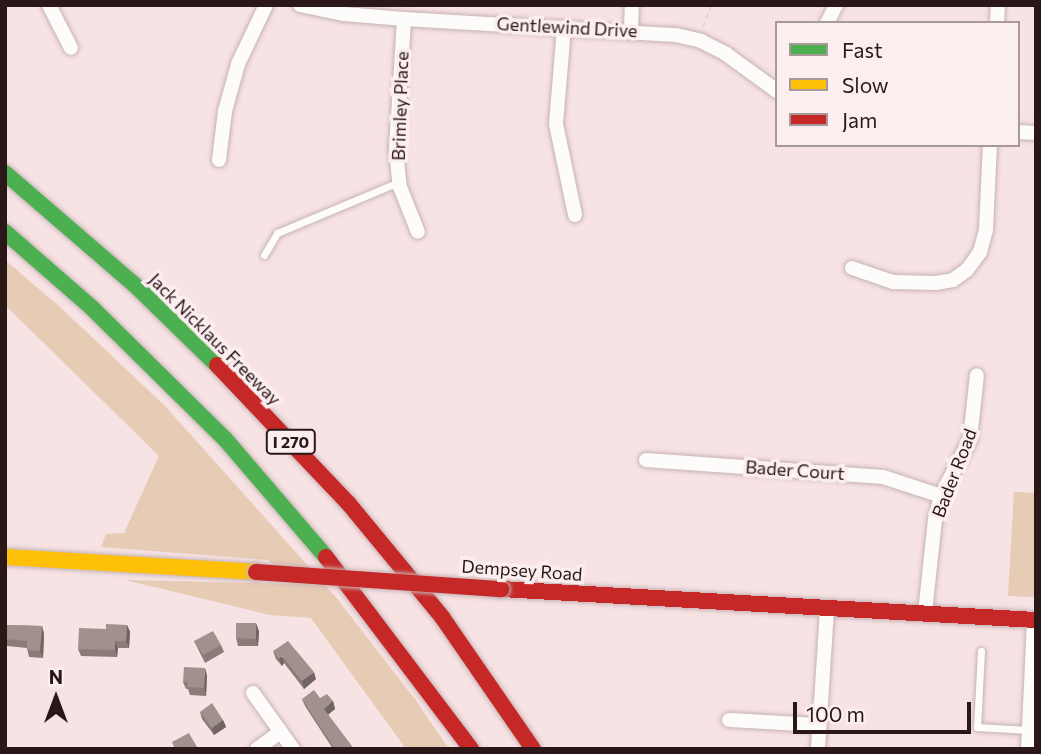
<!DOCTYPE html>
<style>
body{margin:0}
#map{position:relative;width:1041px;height:754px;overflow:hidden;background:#f7e2e4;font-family:Commissioner,sans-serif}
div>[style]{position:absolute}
.green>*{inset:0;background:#e6cbb5}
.path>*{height:2px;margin-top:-1px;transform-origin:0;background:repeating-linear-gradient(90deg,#ded7d8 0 5px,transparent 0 8.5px)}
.roads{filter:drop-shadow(0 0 2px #c6b3b4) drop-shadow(0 0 2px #c6b3b4)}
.lane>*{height:7px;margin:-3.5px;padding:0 3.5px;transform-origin:3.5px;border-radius:3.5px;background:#fefbfb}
.street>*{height:14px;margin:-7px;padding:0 7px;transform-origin:7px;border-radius:7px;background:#fefbfb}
.fast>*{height:16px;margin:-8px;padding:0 8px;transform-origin:8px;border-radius:8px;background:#4caf50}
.slow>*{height:16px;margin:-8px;padding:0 8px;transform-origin:8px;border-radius:8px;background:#ffc107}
.jam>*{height:16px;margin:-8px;padding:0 8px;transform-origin:8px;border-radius:8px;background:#c62828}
.bridges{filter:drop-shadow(0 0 2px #c6b3b4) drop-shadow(0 0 2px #c6b3b4)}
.jam-bridge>*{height:16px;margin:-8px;padding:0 8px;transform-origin:8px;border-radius:8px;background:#c62828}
.wall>*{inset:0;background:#8b7c7a}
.shaded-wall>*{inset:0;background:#716563}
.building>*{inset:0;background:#a2908e}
span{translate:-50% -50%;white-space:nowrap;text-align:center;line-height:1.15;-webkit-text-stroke:7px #fbeeef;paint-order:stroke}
.shield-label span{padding:2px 5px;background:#fbeeef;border:2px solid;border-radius:5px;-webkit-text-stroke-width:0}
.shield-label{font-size:16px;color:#2b1618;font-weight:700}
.street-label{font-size:18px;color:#2b1618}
.frame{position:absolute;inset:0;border:7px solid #2b1618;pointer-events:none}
.legend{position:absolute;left:775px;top:21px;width:245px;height:126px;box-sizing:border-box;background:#fbeeef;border:2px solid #a89899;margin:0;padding:9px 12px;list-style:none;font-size:21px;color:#2b1618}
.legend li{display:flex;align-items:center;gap:14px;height:35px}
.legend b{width:35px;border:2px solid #a89899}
.north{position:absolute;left:21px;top:663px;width:70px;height:70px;-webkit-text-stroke:5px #fbeeef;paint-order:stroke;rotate:0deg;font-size:19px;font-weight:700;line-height:28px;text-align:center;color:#2b1618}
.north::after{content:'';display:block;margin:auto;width:24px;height:32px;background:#2b1618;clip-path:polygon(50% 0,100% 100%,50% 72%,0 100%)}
.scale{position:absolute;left:793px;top:702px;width:178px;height:32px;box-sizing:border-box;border:4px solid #2b1618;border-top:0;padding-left:9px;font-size:21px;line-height:24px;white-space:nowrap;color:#2b1618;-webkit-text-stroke:5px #fbeeef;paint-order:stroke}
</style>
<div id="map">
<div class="green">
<div style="clip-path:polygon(5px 260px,60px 307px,165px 406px,335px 596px,414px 698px,449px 749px,406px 749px,311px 618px,270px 615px,125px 580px,295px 584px,268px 560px,101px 547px,106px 534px,124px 533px,159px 456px,5px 305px)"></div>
<div style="clip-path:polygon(1014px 492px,1036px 493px,1036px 597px,1008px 596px)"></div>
</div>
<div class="path">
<div style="left:703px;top:27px;width:24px;rotate:-68deg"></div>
</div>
<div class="roads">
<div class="lane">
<div style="left:264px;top:255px;width:26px;rotate:-59deg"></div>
<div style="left:277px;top:233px;width:132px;rotate:-22.7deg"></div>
<div style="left:981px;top:651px;width:76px;rotate:93deg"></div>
<div style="left:977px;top:727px;width:52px;rotate:3.3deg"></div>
</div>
<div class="street">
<div style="left:49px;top:5px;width:48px;rotate:62.9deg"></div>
<div style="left:300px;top:5px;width:45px;rotate:11.6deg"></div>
<div style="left:344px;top:14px;width:60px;rotate:4.8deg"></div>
<div style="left:404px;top:19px;width:272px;rotate:3.4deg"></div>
<div style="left:676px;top:35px;width:26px;rotate:13deg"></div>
<div style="left:701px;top:41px;width:28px;rotate:27deg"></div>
<div style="left:726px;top:54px;width:63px;rotate:36deg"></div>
<div style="left:404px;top:19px;width:132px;rotate:93.5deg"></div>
<div style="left:396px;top:151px;width:36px;rotate:84deg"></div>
<div style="left:400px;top:187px;width:48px;rotate:68.2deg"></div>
<div style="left:827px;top:23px;width:20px;rotate:-63deg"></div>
<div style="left:997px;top:23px;width:18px;rotate:-87deg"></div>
<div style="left:564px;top:28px;width:96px;rotate:94.8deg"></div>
<div style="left:556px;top:124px;width:93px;rotate:78.2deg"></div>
<div style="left:631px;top:30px;width:25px;rotate:-88deg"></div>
<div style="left:1018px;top:132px;width:18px;rotate:3deg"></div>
<div style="left:219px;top:160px;width:49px;rotate:-83deg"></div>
<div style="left:225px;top:111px;width:49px;rotate:-74.5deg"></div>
<div style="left:238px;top:64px;width:65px;rotate:-64.6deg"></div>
<div style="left:852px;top:268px;width:43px;rotate:18.9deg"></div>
<div style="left:893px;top:282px;width:43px;rotate:1.3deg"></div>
<div style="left:936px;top:283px;width:17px;rotate:-10deg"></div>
<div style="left:953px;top:280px;width:17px;rotate:-36deg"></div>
<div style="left:967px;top:270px;width:22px;rotate:-54deg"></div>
<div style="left:980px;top:252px;width:24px;rotate:-75deg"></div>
<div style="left:986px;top:229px;width:84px;rotate:-87.3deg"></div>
<div style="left:646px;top:460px;width:238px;rotate:4.1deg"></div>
<div style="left:883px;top:477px;width:61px;rotate:18.1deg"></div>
<div style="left:925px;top:613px;width:94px;rotate:-83.9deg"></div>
<div style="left:935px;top:520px;width:25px;rotate:-76deg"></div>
<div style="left:941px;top:496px;width:64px;rotate:-63deg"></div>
<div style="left:970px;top:439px;width:64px;rotate:-83.8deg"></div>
<div style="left:253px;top:693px;width:69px;rotate:54.5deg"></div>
<div style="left:729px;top:720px;width:90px;rotate:3.2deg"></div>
<div style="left:257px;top:749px;width:29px;rotate:-36deg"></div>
<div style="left:818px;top:749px;width:141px;rotate:-86.3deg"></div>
<div style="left:1028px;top:749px;width:129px;rotate:-87.3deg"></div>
</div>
<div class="fast">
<div style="left:5px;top:173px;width:176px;rotate:40.8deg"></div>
<div style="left:138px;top:288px;width:110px;rotate:44.3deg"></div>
<div style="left:5px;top:232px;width:116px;rotate:41.1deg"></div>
<div style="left:92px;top:308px;width:187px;rotate:44.6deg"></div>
<div style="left:225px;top:439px;width:155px;rotate:49.4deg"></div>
</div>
<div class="slow">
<div style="left:5px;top:557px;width:251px;rotate:3.4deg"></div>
</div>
<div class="jam">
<div style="left:217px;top:365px;width:192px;rotate:46.5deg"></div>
<div style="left:349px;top:504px;width:146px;rotate:50.5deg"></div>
<div style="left:442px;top:617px;width:160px;rotate:55.4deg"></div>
<div style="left:326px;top:557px;width:241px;rotate:52.9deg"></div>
<div style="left:501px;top:589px;width:536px;rotate:3.32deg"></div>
</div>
</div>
<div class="bridges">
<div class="jam-bridge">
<div style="left:256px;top:572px;width:246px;rotate:4deg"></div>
</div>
</div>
<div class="wall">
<div style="clip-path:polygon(5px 625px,42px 626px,44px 634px,43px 658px,29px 657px,27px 648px,7px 646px,5px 642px)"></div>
<div style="clip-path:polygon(127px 625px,130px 632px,129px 648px,118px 648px,117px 657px,81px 656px,78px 649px,106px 629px)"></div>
<div style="clip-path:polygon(259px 631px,258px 646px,238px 646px,236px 638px)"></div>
<div style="clip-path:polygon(194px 641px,221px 645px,224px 652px,205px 663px)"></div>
<div style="clip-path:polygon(273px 651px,316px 679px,304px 689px,284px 663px,282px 666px,276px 659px)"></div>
<div style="clip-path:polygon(207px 675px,206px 696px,190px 695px,188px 689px,186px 689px,183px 682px)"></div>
<div style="clip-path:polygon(302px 699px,333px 701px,335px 709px,328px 715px,354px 749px,333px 749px,305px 706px)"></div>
<div style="clip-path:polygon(200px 712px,223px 720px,226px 727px,214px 735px,202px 719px)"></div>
</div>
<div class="shaded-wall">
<div style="clip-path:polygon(256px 623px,259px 631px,258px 646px,256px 639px)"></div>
<div style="clip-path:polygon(127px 625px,130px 632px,129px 648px,126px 641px)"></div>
<div style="clip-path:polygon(42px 626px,44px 634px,43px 658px,40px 651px)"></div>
<div style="clip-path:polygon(115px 641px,118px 648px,117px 657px,115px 650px)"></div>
<div style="clip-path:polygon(282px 656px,284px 663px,282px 666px,279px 659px)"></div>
<div style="clip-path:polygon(205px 668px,207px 675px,206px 696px,204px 688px)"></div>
<div style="clip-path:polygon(314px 672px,316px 679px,304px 689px,302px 681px)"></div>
<div style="clip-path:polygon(333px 701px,335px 709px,326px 716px,324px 709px)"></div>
<div style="clip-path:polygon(223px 720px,226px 727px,214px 735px,212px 728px)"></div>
</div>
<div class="building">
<div style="clip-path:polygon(236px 623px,256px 623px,256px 639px,236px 638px)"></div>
<div style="clip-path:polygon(106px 624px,127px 625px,126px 641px,115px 641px,115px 650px,78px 649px,79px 628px,106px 629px)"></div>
<div style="clip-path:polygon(5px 625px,42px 626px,40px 651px,27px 650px,27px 641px,5px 639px)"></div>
<div style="clip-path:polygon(213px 631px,221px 645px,203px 655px,194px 641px)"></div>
<div style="clip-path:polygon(288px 641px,314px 672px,302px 681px,282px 656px,279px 659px,273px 651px)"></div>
<div style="clip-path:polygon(184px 667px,205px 668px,204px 688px,187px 687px,188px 682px,183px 682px)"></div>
<div style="clip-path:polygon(314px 690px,320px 698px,327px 694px,333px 701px,324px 709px,354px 749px,335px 749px,302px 699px)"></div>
<div style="clip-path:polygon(212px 703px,223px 720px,212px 728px,200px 712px)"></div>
<div style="clip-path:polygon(189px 733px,197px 747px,193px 749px,175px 749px,172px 742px)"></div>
</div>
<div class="shield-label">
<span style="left:291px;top:442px">I 270</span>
</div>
<div class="street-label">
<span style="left:567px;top:27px;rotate:3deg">Gentlewind Drive</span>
<span style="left:400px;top:106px;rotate:-88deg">Brimley Place</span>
<span style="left:215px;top:339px;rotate:45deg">Jack Nicklaus Freeway</span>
<span style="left:795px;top:470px;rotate:4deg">Bader Court</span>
<span style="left:954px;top:473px;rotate:-69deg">Bader Road</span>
<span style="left:522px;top:570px;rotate:4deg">Dempsey Road</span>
</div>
<div class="frame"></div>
<ul class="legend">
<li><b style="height:9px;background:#4caf50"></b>Fast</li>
<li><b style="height:9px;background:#ffc107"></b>Slow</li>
<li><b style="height:9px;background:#c62828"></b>Jam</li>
</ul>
<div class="north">N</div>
<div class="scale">100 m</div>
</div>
